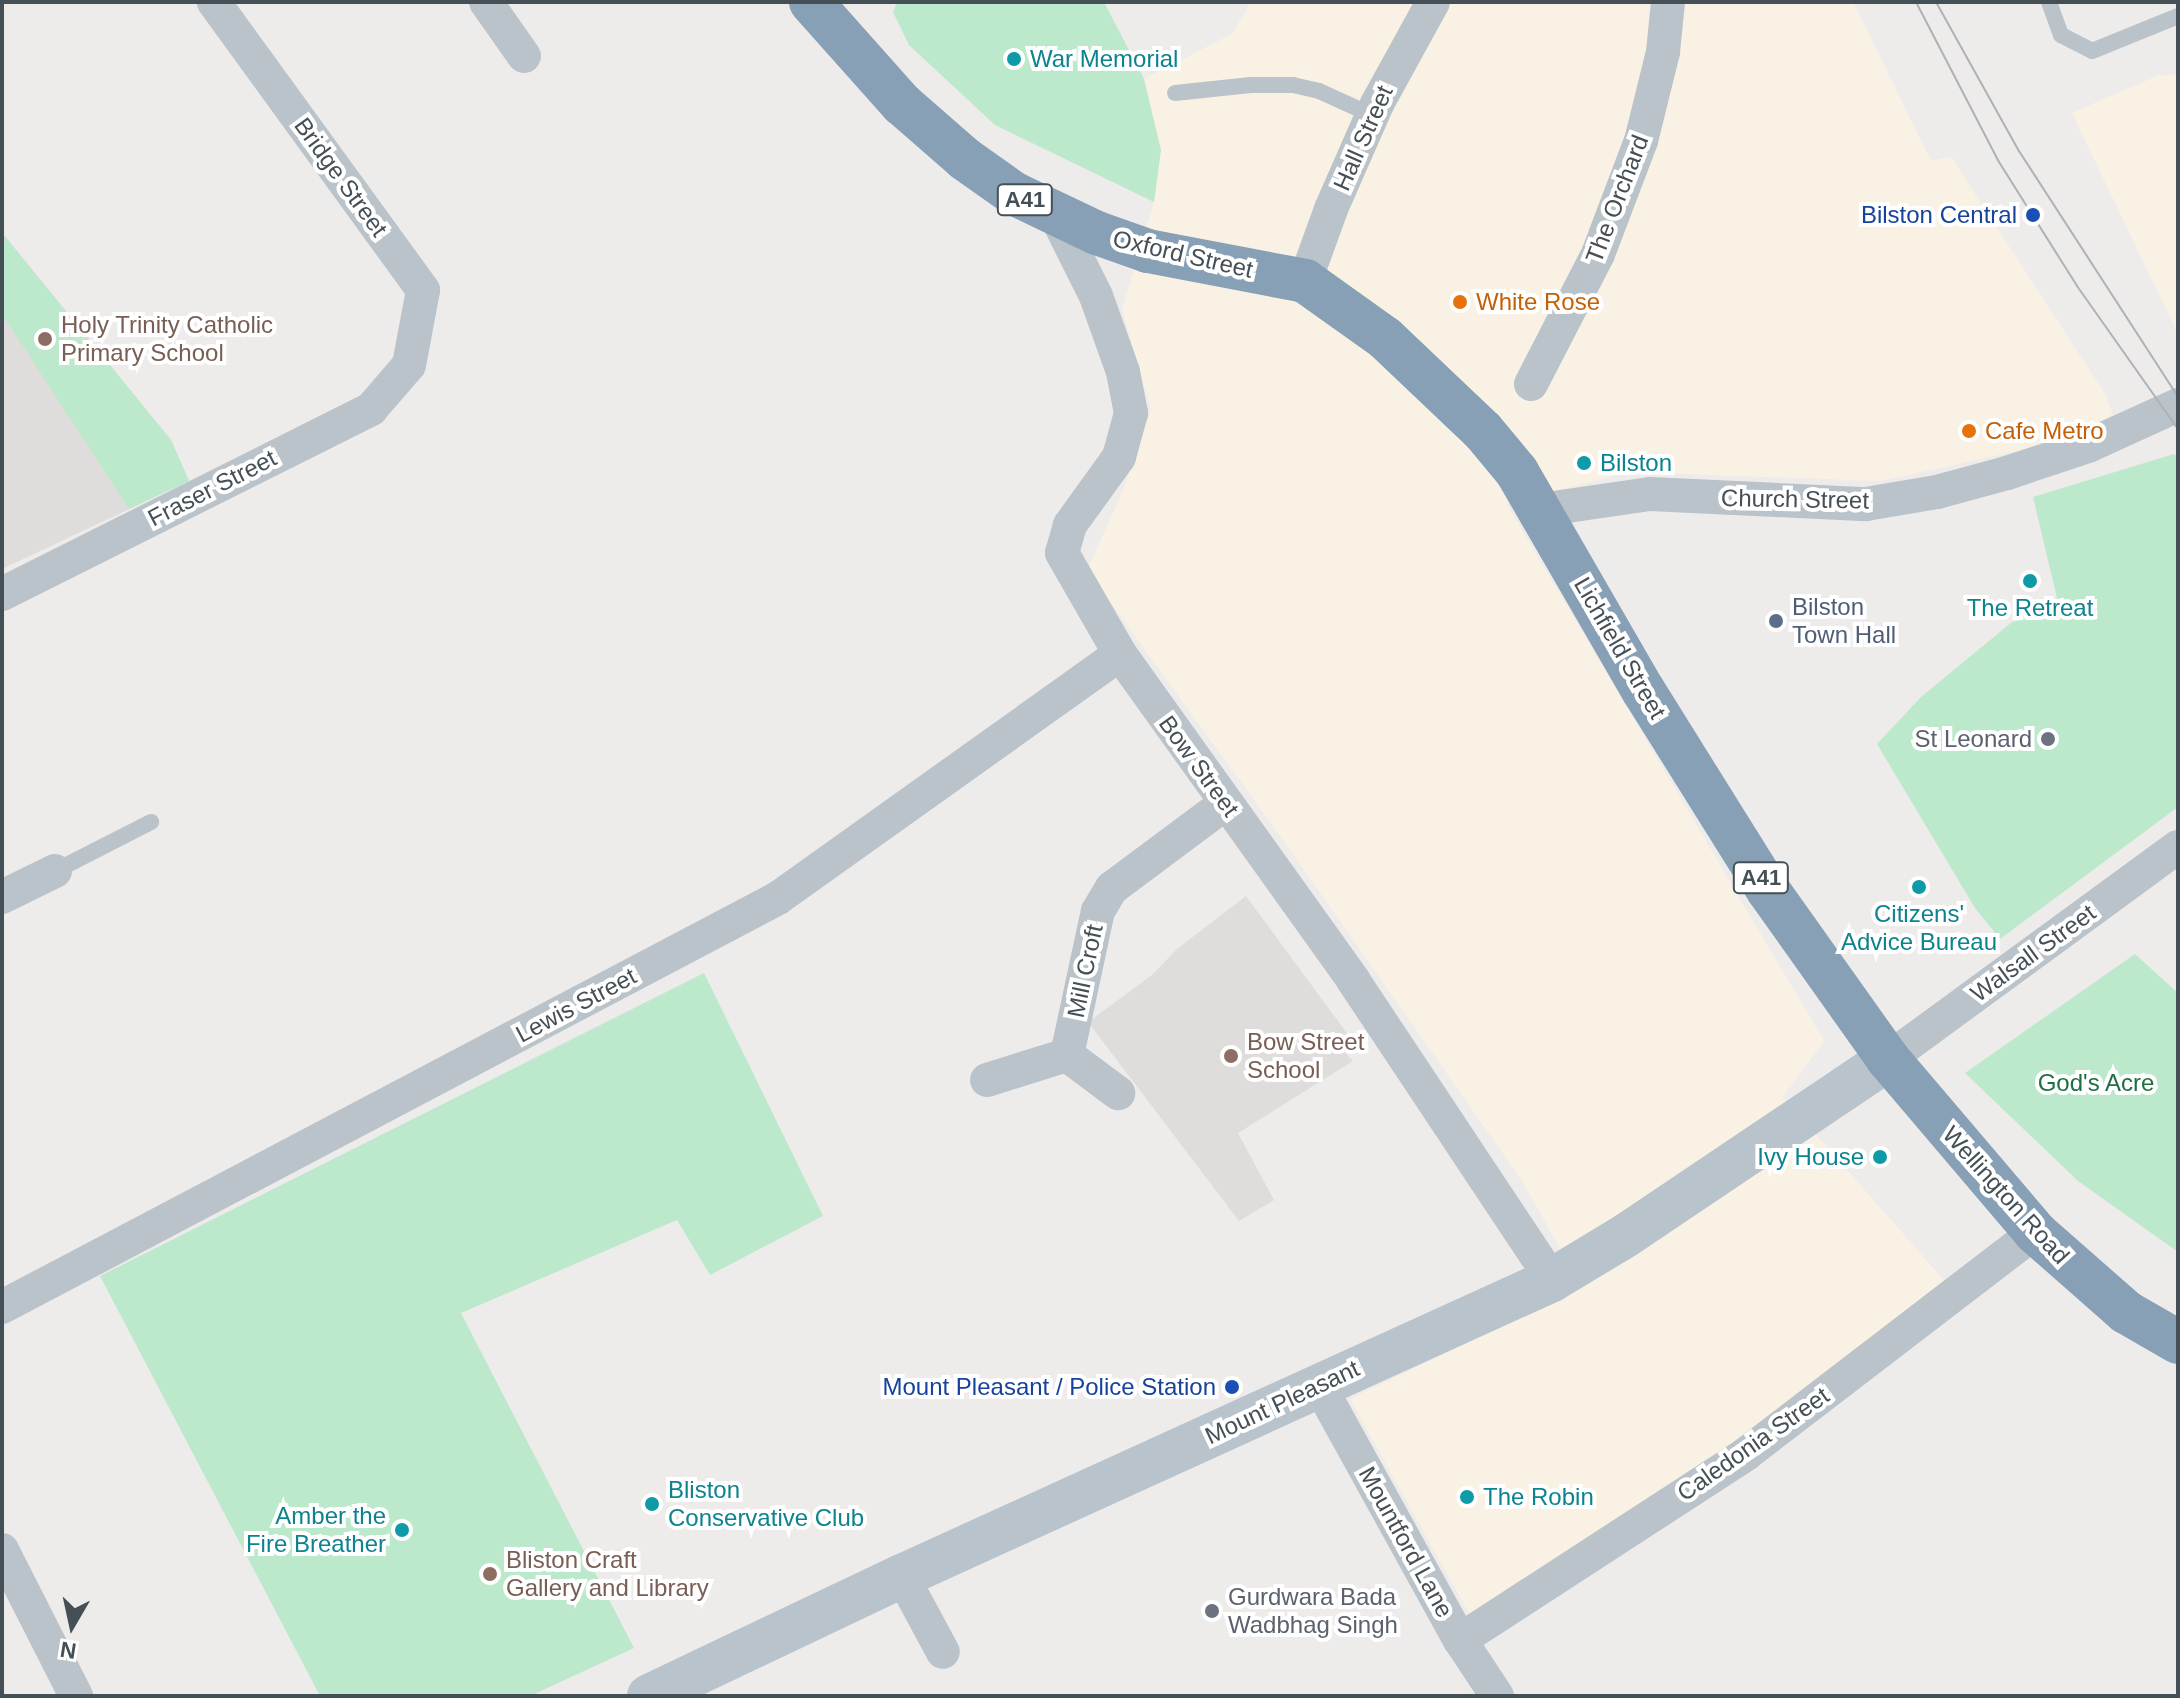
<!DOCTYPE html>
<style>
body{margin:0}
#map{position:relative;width:2180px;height:1698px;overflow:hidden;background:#eeebeb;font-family:Arial,sans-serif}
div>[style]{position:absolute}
.commercial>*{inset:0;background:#f9f2e4}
.education>*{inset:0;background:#dfdcdc}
.green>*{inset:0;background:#bce9cb}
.lane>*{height:16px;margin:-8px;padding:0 8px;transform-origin:8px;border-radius:8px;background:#bac3c9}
.street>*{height:34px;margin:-17px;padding:0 17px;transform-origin:17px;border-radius:17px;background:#bac3c9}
.secondary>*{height:44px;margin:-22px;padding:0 22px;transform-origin:22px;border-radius:22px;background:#b8c3cc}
.highway>*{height:44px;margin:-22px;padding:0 22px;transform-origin:22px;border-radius:22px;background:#87a0b6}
.tram>*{height:2px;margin:-1px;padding:0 1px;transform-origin:1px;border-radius:1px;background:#aeb1b5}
.dots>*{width:22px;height:22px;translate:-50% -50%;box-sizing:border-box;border:4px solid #fff;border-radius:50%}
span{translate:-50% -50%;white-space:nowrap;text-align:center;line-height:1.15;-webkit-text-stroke:8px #fff;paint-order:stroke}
.shield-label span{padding:2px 6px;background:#fff;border:2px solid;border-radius:6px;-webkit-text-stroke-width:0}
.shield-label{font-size:22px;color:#454f56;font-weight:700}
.culture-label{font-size:24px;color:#0d838f}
.left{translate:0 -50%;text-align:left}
.right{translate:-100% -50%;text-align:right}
.street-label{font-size:24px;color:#454f56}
.transit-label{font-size:24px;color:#164399}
.food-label{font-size:24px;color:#c56008}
.education-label{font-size:24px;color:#785e54}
.service-label{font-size:24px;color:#4e5e75}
.worship-label{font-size:24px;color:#5b616d}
.park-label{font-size:24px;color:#1e6f42}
.frame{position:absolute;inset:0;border:4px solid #454f56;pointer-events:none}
.north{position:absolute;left:32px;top:1586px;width:80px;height:80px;-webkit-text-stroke:6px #fff;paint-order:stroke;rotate:189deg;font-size:22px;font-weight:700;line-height:32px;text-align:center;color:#454f56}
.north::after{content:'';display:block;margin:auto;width:28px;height:36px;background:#454f56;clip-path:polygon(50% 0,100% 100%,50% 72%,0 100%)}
</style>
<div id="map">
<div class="commercial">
<div style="clip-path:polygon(1251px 2px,1853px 2px,1931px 161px,1951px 157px,2105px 394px,2113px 415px,2044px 445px,1880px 481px,1630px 472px,1506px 503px,1824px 1041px,1783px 1097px,1948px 1285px,1657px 1497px,1471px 1617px,1350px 1399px,1582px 1288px,1523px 1182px,1281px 837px,1087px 570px,1123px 491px,1151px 410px,1122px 309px,1154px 202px,1161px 150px,1144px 79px,1232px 34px)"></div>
<div style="clip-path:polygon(2178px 74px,2178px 334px,2072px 113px,2157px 76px)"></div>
</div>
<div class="education">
<div style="clip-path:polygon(5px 236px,171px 440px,189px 481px,2px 569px,2px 238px)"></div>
<div style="clip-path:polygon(1246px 896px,1346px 1032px,1349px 1039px,1345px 1052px,1353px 1061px,1238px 1133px,1274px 1200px,1239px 1221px,1088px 1022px,1152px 975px,1177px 949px)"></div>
</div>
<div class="green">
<div style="clip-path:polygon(897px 2px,1104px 2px,1144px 79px,1161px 150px,1154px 202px,995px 125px,909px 45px,893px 12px)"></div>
<div style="clip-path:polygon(2px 233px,171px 440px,189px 481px,129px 509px,2px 314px)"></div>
<div style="clip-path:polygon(2174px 454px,2178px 458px,2178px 807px,2000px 939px,1975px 908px,1877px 744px,1921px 697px,2012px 622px,2060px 611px,2033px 497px)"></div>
<div style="clip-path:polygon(2135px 954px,2178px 993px,2178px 1252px,2078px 1181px,1965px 1073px)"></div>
<div style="clip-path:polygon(704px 973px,823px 1216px,710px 1275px,677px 1220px,461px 1313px,634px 1648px,530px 1696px,320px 1696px,100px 1276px)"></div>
</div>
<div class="lane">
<div style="left:2049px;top:2px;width:35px;rotate:70deg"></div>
<div style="left:2061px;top:35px;width:35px;rotate:27deg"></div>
<div style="left:2092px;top:51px;width:93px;rotate:-22.1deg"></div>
<div style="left:1175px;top:93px;width:76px;rotate:-6deg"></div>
<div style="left:1251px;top:85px;width:42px"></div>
<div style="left:1293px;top:85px;width:27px;rotate:13deg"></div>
<div style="left:1319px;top:91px;width:58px;rotate:24.4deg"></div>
<div style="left:55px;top:871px;width:108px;rotate:-27deg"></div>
</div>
<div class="street">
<div style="left:486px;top:2px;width:66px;rotate:54.9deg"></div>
<div style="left:1056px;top:216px;width:89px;rotate:63.4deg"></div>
<div style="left:1096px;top:296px;width:81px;rotate:70.4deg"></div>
<div style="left:1123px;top:372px;width:42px;rotate:79deg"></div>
<div style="left:1131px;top:413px;width:46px;rotate:105.3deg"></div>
<div style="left:1119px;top:457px;width:84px;rotate:125.8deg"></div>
<div style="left:1070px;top:525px;width:29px;rotate:106deg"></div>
<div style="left:1062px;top:553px;width:116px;rotate:60.1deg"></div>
<div style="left:1120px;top:654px;width:401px;rotate:54.4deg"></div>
<div style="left:1353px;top:980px;width:360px;rotate:56.4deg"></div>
<div style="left:1305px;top:281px;width:77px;rotate:-70.1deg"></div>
<div style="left:1331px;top:209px;width:115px;rotate:-66.3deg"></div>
<div style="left:1377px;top:104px;width:116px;rotate:-61.2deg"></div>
<div style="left:1531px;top:384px;width:146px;rotate:-62.7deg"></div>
<div style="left:1598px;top:254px;width:121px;rotate:-69.2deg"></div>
<div style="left:1641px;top:141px;width:92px;rotate:-76.1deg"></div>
<div style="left:1663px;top:52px;width:50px;rotate:-84.3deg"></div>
<div style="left:1540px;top:510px;width:111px;rotate:-8.3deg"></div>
<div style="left:1650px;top:494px;width:216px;rotate:2.7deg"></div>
<div style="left:1866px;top:504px;width:72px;rotate:-9.6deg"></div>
<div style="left:1937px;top:492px;width:73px;rotate:-15.2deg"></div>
<div style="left:2007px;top:473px;width:85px;rotate:-18.4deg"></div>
<div style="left:2088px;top:446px;width:99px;rotate:-24.5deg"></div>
<div style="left:2px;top:594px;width:413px;rotate:-26.6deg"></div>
<div style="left:371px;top:409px;width:58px;rotate:-49.2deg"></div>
<div style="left:409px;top:365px;width:76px;rotate:-79.4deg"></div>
<div style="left:423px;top:290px;width:356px;rotate:-126deg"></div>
<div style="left:2px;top:897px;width:59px;rotate:-26.1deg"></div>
<div style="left:1067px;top:1055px;width:147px;rotate:-77.9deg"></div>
<div style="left:1098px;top:911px;width:27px;rotate:-59deg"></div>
<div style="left:1112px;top:888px;width:142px;rotate:-36.7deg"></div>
<div style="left:1888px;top:1059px;width:359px;rotate:-36.2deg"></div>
<div style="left:987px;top:1080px;width:84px;rotate:-17.4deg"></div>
<div style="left:1067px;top:1055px;width:64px;rotate:36.7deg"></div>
<div style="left:2px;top:1307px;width:877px;rotate:-27.79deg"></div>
<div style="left:778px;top:898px;width:420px;rotate:-35.5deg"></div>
<div style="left:1319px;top:1385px;width:291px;rotate:61.1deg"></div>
<div style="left:1460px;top:1640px;width:67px;rotate:56.5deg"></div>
<div style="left:2px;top:1550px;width:164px;rotate:63.1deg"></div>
<div style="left:902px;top:1576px;width:86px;rotate:61.7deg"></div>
<div style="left:1460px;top:1640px;width:341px;rotate:-33deg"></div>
<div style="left:1746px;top:1454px;width:364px;rotate:-37.5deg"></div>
</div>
<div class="secondary">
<div style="left:649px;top:1696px;width:280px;rotate:-25.4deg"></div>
<div style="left:902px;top:1576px;width:714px;rotate:-24.48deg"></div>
<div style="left:1552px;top:1280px;width:85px;rotate:-31.1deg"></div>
<div style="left:1625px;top:1236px;width:317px;rotate:-33.9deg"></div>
</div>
<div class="highway">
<div style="left:811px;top:2px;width:137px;rotate:48.3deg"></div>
<div style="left:902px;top:104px;width:84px;rotate:41.1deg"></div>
<div style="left:965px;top:159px;width:59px;rotate:35.3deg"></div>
<div style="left:1013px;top:193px;width:93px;rotate:25.5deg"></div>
<div style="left:1097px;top:233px;width:54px;rotate:19.4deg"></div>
<div style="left:1148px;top:251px;width:160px;rotate:10.8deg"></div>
<div style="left:1305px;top:281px;width:98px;rotate:35.5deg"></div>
<div style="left:1385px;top:338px;width:135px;rotate:43.5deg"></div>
<div style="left:1483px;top:431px;width:53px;rotate:50.3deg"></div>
<div style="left:1517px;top:472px;width:252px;rotate:60deg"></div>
<div style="left:1643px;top:690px;width:236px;rotate:58deg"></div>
<div style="left:1768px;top:890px;width:207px;rotate:54.6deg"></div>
<div style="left:1888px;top:1059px;width:227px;rotate:49.6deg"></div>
<div style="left:2035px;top:1232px;width:121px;rotate:41.3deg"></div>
<div style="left:2126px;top:1312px;width:60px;rotate:30deg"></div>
</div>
<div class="tram">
<div style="left:1916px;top:2px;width:180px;rotate:62.6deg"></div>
<div style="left:1999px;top:162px;width:146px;rotate:57.8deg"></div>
<div style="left:2077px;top:286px;width:175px;rotate:54.8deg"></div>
<div style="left:1936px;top:2px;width:171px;rotate:60.9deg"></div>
<div style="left:2019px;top:151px;width:293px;rotate:57.1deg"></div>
</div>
<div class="dots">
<div style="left:1014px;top:59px;background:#0f9aa8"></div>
<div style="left:2033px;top:215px;background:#1a4fb4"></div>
<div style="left:1460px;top:302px;background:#e8710a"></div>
<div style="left:45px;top:339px;background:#8d6e63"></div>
<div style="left:1969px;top:431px;background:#e8710a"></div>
<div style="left:1584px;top:463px;background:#0f9aa8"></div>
<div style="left:2030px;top:581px;background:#0f9aa8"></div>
<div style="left:1776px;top:621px;background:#5c6f8a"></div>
<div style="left:2048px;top:739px;background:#6b7280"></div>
<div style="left:1919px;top:887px;background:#0f9aa8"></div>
<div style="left:1231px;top:1056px;background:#8d6e63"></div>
<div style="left:1880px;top:1157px;background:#0f9aa8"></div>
<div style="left:1232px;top:1387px;background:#1a4fb4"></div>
<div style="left:1467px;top:1497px;background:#0f9aa8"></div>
<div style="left:652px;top:1504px;background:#0f9aa8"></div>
<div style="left:402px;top:1530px;background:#0f9aa8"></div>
<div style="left:490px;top:1574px;background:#8d6e63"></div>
<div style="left:1212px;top:1611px;background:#6b7280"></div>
</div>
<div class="shield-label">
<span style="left:1025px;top:200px">A41</span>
<span style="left:1761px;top:878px">A41</span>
</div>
<div class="culture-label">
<span class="left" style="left:1030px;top:59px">War Memorial</span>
<span class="left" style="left:1600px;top:463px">Bilston</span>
<span style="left:2030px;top:608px">The Retreat</span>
<span style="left:1919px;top:928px">Citizens'<br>Advice Bureau</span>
<span class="right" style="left:1864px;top:1157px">Ivy House</span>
<span class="left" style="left:668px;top:1504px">Bliston<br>Conservative Club</span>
<span class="left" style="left:1483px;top:1497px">The Robin</span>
<span class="right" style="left:386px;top:1530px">Amber the<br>Fire Breather</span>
</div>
<div class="street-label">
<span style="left:1363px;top:138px;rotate:-66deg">Hall Street</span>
<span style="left:341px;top:177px;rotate:54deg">Bridge Street</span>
<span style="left:1617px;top:199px;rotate:-69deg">The Orchard</span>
<span style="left:1183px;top:254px;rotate:13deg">Oxford Street</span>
<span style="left:212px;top:488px;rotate:-27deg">Fraser Street</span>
<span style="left:1795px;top:499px;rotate:1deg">Church Street</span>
<span style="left:1620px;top:648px;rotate:60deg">Lichfield Street</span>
<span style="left:1199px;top:766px;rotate:54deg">Bow Street</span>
<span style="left:2033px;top:953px;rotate:-36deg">Walsall Street</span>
<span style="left:1085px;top:971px;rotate:-78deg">Mill Croft</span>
<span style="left:576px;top:1005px;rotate:-28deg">Lewis Street</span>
<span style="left:2006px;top:1195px;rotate:48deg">Wellington Road</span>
<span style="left:1282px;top:1402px;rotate:-25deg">Mount Pleasant</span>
<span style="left:1753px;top:1444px;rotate:-35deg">Caledonia Street</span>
<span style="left:1406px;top:1542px;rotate:61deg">Mountford Lane</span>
</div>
<div class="transit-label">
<span class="right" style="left:2017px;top:215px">Bilston Central</span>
<span class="right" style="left:1216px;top:1387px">Mount Pleasant / Police Station</span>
</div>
<div class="food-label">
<span class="left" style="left:1476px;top:302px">White Rose</span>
<span class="left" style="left:1985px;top:431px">Cafe Metro</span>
</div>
<div class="education-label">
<span class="left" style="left:61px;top:339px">Holy Trinity Catholic<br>Primary School</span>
<span class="left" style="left:1247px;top:1056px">Bow Street<br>School</span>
<span class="left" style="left:506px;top:1574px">Bliston Craft<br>Gallery and Library</span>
</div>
<div class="service-label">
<span class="left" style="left:1792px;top:621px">Bilston<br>Town Hall</span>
</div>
<div class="worship-label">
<span class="right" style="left:2032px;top:739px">St Leonard</span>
<span class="left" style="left:1228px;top:1611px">Gurdwara Bada<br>Wadbhag Singh</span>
</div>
<div class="park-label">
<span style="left:2096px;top:1083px">God's Acre</span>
</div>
<div class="frame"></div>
<div class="north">N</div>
</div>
